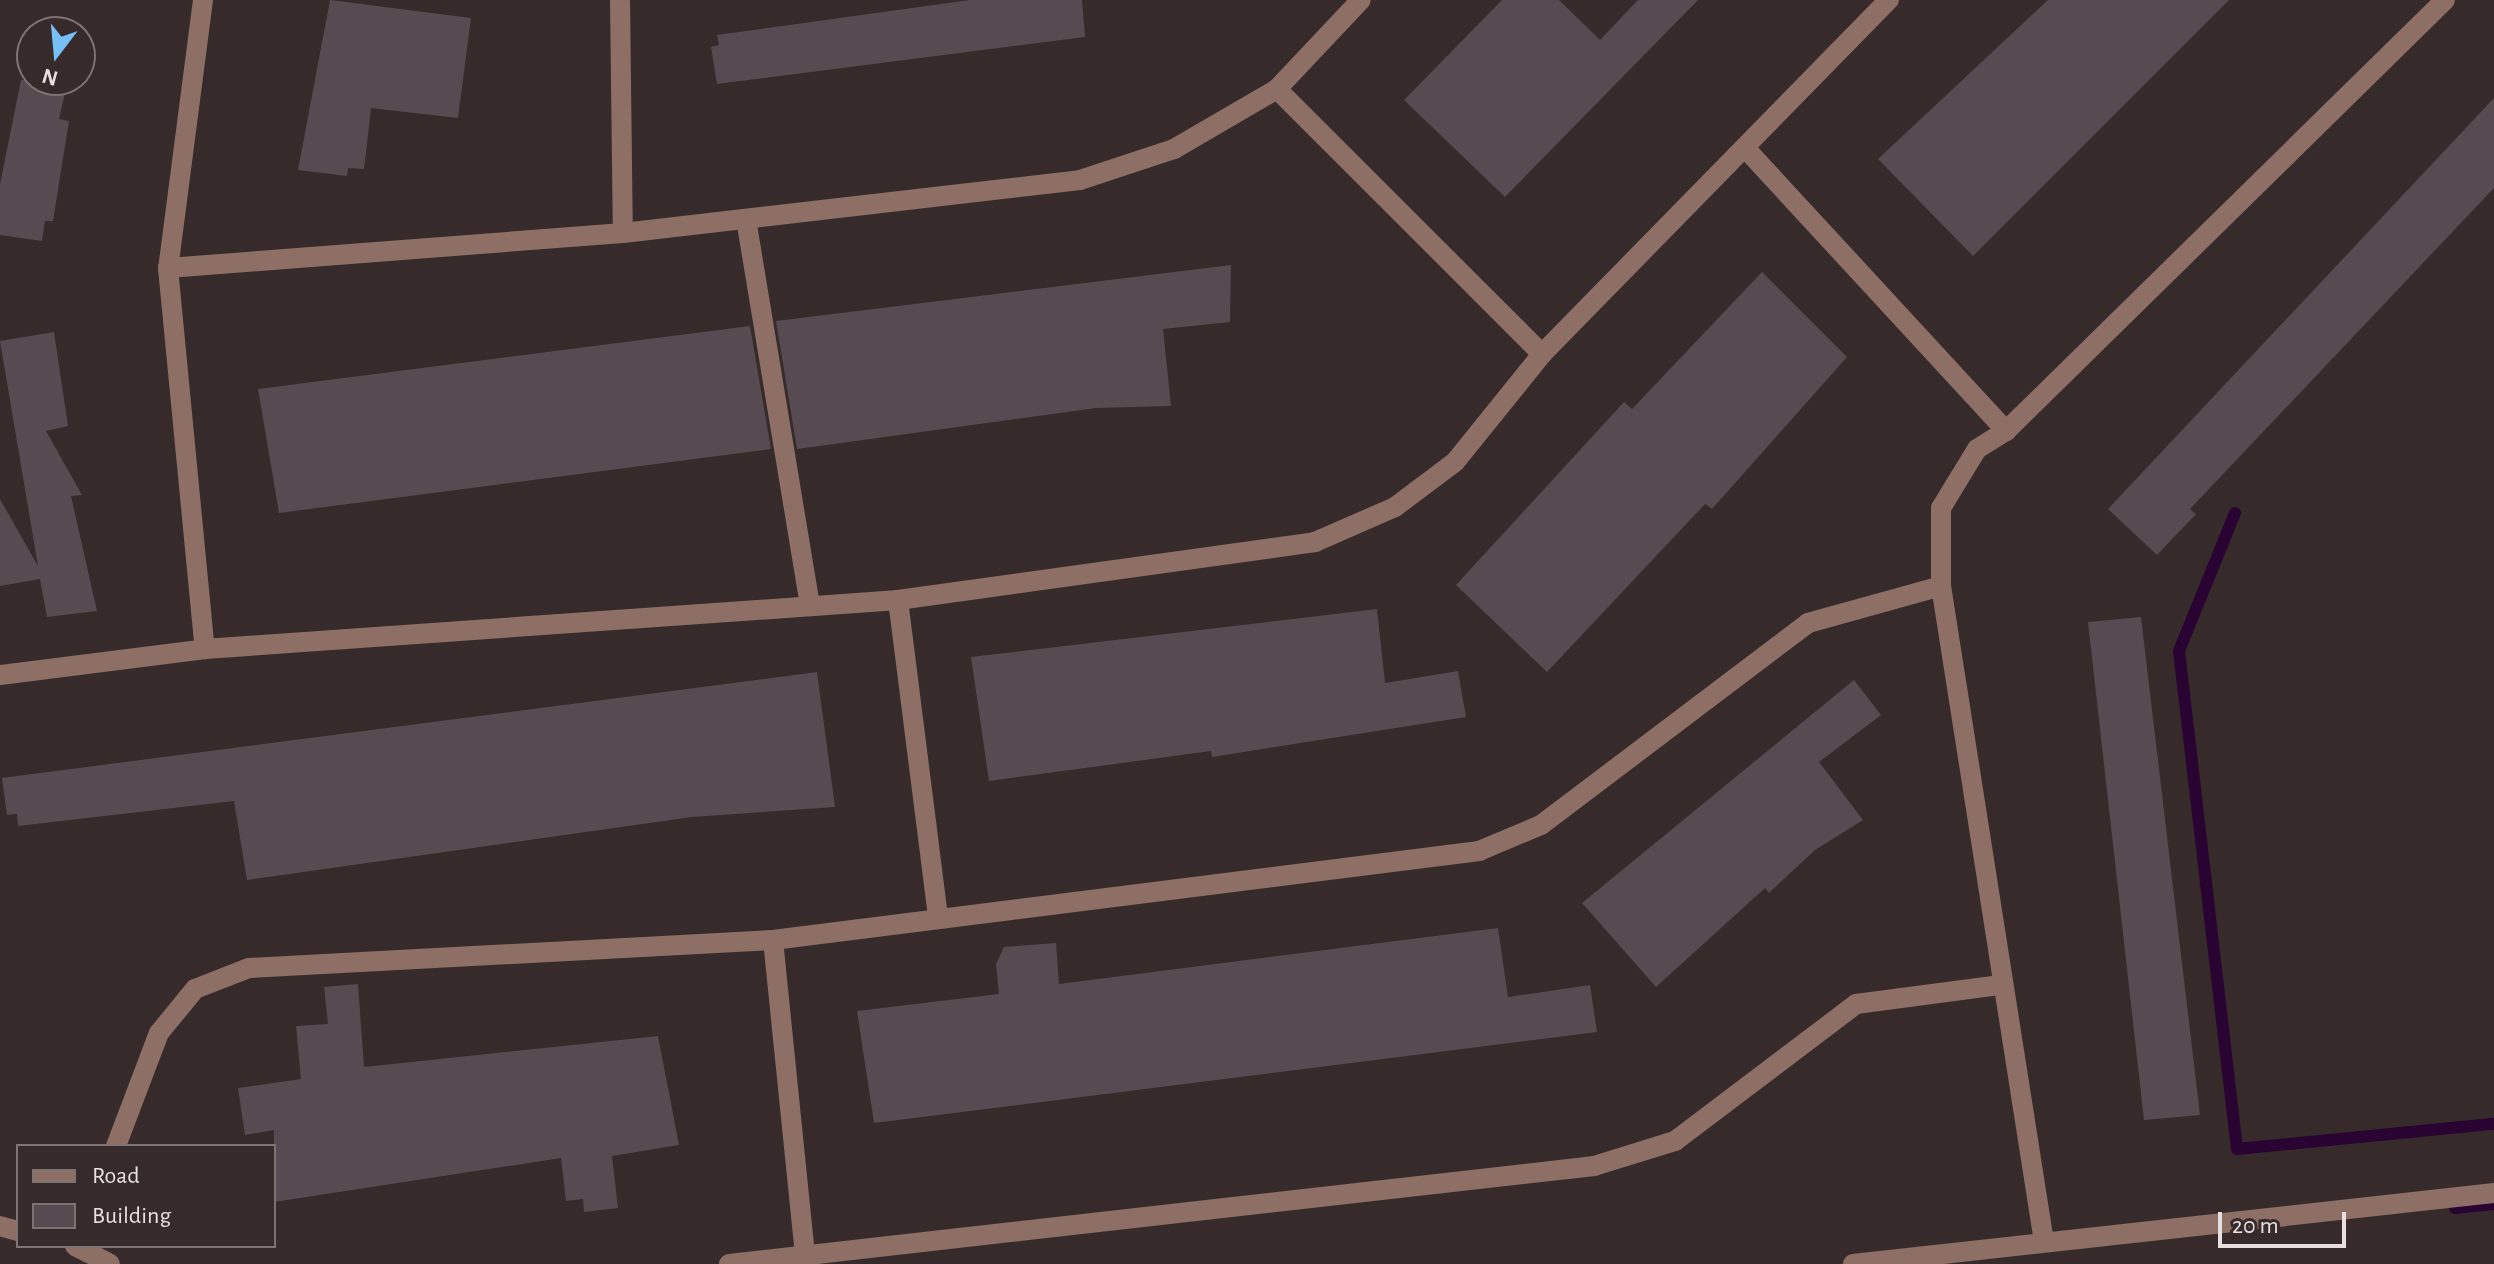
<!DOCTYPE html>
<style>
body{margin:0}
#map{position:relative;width:2494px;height:1264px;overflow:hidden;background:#372a2b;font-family:"Alegreya Sans",sans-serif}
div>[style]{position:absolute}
.stream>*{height:12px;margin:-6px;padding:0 6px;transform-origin:6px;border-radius:6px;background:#290331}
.building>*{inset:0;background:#574a51}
.minor>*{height:20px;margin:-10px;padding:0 10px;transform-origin:10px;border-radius:10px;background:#8d6f66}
span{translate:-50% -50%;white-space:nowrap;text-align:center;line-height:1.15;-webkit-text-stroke:8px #372a2b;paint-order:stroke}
.legend{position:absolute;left:16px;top:1144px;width:260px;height:104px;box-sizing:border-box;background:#372a2b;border:2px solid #7e7273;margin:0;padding:10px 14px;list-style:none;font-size:24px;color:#e8dfe0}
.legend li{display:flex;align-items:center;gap:16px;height:40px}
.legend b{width:40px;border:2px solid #7e7273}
.north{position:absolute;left:16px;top:16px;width:80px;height:80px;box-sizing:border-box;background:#372a2b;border:2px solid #7e7273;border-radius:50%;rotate:196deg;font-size:22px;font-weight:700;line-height:32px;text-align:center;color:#e8dfe0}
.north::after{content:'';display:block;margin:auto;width:28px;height:36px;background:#76c0f7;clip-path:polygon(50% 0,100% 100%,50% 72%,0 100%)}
.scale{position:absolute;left:2218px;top:1212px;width:128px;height:36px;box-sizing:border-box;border:4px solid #e8dfe0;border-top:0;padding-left:10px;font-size:24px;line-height:28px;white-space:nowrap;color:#e8dfe0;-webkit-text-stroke:6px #372a2b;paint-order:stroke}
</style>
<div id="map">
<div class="stream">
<div style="left:2235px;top:513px;width:149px;rotate:112.1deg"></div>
<div style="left:2179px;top:651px;width:501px;rotate:83.36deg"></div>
<div style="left:2237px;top:1149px;width:258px;rotate:-5.6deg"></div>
<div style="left:2455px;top:1208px;width:39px;rotate:-6deg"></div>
</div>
<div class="building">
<div style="clip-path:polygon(330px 0,471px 18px,458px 118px,371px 108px,364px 169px,348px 168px,347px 176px,298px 170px)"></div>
<div style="clip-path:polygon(970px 0,1082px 0,1085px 37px,717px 84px,711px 47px,719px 45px,717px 35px)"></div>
<div style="clip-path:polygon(1502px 0,1559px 0,1600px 40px,1638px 0,1698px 0,1505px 197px,1404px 100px)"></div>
<div style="clip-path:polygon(2048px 0,2229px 0,1973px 256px,1878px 159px)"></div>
<div style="clip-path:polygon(21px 80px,68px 80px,59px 119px,69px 121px,53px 221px,45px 221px,42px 241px,0 235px,0 184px)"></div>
<div style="clip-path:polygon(2494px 98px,2494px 188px,2190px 509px,2196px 514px,2157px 555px,2108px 509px)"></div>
<div style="clip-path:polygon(1231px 265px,1230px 322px,1163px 329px,1171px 406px,1096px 408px,797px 449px,776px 321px)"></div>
<div style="clip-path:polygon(1762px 272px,1847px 357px,1712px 509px,1705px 504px,1547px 672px,1456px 585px,1624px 402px,1632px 409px)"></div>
<div style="clip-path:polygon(750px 326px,771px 449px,279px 513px,258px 389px)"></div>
<div style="clip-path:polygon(54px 332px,68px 426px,46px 431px,82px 495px,71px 496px,97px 611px,47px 617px,40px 579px,0 586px,0 499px,38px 566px,0 341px)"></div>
<div style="clip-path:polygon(1377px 609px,1385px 683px,1458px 671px,1466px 717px,1212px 757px,1211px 751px,989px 781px,971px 657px)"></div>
<div style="clip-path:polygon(2141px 617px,2200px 1115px,2144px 1120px,2088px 622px)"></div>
<div style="clip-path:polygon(817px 672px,835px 807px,692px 817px,247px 880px,234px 801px,18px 826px,17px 814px,7px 815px,2px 778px)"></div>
<div style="clip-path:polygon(1854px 680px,1881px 715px,1819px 762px,1863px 820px,1815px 850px,1769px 893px,1765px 888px,1656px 987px,1582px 903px)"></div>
<div style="clip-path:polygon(1498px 928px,1508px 997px,1590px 985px,1597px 1032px,874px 1123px,857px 1011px,999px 994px,996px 964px,1004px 947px,1056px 943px,1059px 984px)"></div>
<div style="clip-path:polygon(358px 984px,364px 1067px,658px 1036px,679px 1145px,612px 1156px,618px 1208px,584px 1212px,583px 1199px,566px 1201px,561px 1158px,274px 1202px,274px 1130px,245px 1135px,238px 1088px,301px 1079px,296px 1026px,328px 1024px,324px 987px)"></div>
</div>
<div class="minor">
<div style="left:203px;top:0;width:270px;rotate:97.4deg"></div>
<div style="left:168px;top:268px;width:383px;rotate:84.5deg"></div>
<div style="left:620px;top:0;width:233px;rotate:89.3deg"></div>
<div style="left:1277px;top:89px;width:375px;rotate:45deg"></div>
<div style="left:1746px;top:149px;width:384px;rotate:47.3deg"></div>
<div style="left:746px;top:219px;width:392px;rotate:80.6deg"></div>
<div style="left:168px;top:268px;width:456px;rotate:-4.4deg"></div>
<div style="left:623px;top:233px;width:460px;rotate:-6.6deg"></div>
<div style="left:1080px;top:180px;width:99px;rotate:-18.3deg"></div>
<div style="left:1174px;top:149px;width:119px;rotate:-30.2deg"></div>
<div style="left:1277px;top:89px;width:122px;rotate:-46.7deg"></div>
<div style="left:898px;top:600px;width:318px;rotate:82.8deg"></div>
<div style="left:0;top:675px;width:207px;rotate:-7.2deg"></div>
<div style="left:205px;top:649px;width:695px;rotate:-4.04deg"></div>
<div style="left:898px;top:600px;width:421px;rotate:-7.9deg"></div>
<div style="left:1315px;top:542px;width:87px;rotate:-23.6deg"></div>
<div style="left:1395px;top:507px;width:75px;rotate:-36.9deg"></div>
<div style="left:1455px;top:462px;width:139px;rotate:-51.1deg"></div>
<div style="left:1542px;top:354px;width:496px;rotate:-45.6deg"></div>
<div style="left:773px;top:940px;width:318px;rotate:84.2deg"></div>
<div style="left:116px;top:1146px;width:121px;rotate:-69.2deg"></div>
<div style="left:159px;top:1033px;width:57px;rotate:-50.7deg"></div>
<div style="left:195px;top:989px;width:58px;rotate:-21.3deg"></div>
<div style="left:249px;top:968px;width:525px;rotate:-3.06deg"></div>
<div style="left:773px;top:940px;width:712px;rotate:-7.18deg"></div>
<div style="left:1479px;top:851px;width:67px;rotate:-22.8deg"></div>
<div style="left:1541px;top:825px;width:335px;rotate:-37.1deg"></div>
<div style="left:1808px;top:623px;width:138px;rotate:-15.5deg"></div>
<div style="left:0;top:1226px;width:19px;rotate:16deg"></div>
<div style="left:2044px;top:1242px;width:664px;rotate:-98.92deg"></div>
<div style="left:1941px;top:586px;width:78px;rotate:-90deg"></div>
<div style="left:1941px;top:508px;width:69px;rotate:-58.6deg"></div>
<div style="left:1977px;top:449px;width:34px;rotate:-32deg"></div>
<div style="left:2006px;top:431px;width:615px;rotate:-44.47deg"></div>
<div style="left:75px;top:1246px;width:39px;rotate:27deg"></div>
<div style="left:729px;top:1264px;width:871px;rotate:-6.46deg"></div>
<div style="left:1594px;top:1166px;width:85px;rotate:-17.2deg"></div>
<div style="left:1675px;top:1141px;width:227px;rotate:-37.1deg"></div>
<div style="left:1856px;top:1004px;width:146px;rotate:-7.5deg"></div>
<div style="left:1853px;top:1264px;width:645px;rotate:-6.32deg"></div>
</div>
<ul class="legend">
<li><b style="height:10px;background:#8d6f66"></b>Road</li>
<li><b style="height:22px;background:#574a51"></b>Building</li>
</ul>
<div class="north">N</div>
<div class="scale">20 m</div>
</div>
